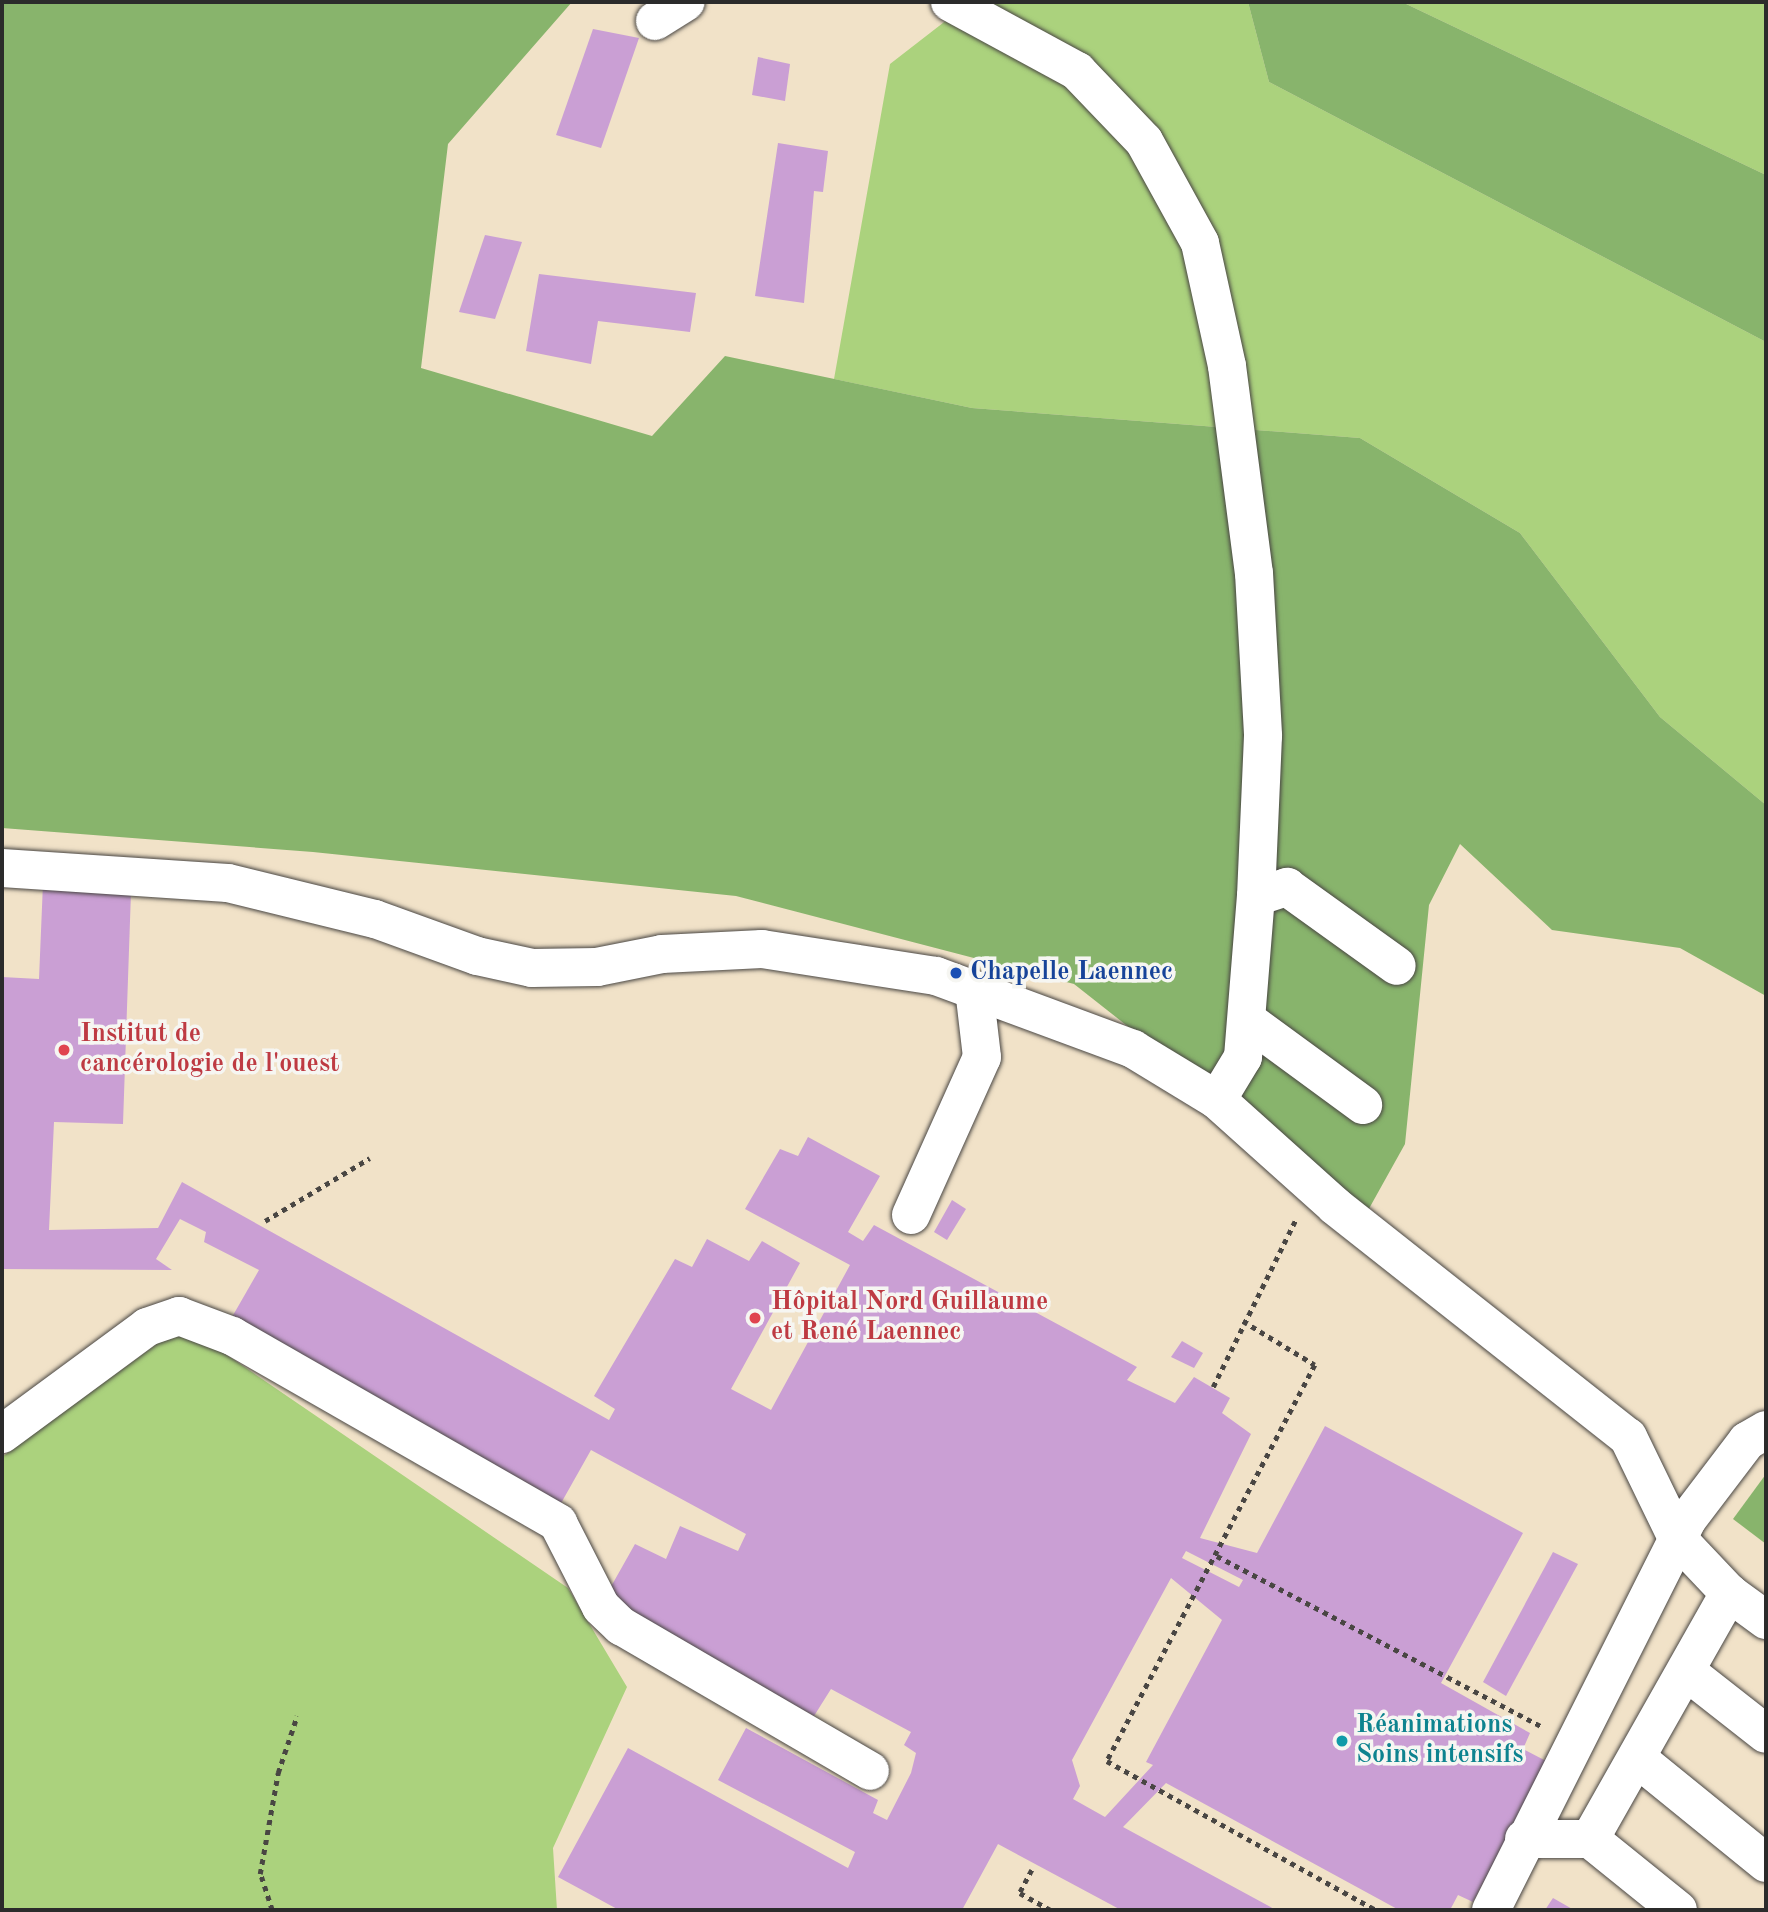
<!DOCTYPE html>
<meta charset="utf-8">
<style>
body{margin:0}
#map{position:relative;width:1768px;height:1912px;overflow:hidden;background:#f1e2c8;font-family:"Old Standard TT",serif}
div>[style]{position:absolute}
.green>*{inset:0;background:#abd27d}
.forest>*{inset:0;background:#88b46c}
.building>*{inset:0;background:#ca9fd4}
.path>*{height:4.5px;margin-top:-2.25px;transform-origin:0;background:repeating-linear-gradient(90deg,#494643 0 5px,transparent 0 10px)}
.roads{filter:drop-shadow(0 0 2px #494643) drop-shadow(0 0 2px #494643)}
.minor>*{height:38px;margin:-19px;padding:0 19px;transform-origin:19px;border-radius:19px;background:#fff}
.dots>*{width:19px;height:19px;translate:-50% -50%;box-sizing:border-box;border:4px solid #f6f6f2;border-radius:50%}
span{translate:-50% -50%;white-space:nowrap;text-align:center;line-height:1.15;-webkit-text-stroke:7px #f6f6f2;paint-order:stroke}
.transit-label{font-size:26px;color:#164399;font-weight:700}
.left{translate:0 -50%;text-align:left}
.health-label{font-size:26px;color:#be3a42;font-weight:700}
.culture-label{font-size:26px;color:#0d838f;font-weight:700}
.frame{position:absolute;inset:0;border:4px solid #2b2b2b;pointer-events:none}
</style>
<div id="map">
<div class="green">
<div style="clip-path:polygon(970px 2px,1248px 2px,1269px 82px,1766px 342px,1766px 805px,1660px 717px,1520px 533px,1360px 438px,972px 408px,834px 379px,890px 64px)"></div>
<div style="clip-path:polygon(1402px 2px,1766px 2px,1766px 175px)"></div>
<div style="clip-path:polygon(183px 1325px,568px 1588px,627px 1687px,553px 1848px,557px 1910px,2px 1910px,2px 1457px)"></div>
</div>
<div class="forest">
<div style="clip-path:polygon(2px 2px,572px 2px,448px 144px,421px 368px,652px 436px,725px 356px,972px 408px,1360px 438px,1520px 533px,1660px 717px,1766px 805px,1766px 996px,1680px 948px,1552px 930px,1460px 844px,1429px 905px,1405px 1144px,1366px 1214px,1074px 984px,736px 896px,313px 852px,2px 828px)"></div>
<div style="clip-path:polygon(1248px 2px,1402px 2px,1766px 175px,1766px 342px,1269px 82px)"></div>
<div style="clip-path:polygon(1766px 1474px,1766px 1544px,1733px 1519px)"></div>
</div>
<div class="building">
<div style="clip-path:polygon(593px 29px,639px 38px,601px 148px,556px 135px)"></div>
<div style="clip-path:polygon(758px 57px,790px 64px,785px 101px,752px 95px)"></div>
<div style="clip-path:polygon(778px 143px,828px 151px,823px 192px,814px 191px,804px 303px,755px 296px)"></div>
<div style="clip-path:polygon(485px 235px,522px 242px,495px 319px,459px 312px)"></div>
<div style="clip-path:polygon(539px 274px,696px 293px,690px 332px,598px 321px,591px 364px,526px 351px)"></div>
<div style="clip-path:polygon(evenodd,43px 883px,131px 892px,123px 1124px,54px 1122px,49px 1230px,158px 1228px,182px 1182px,609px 1420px,615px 1409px,594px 1396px,675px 1259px,692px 1267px,707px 1239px,749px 1261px,762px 1241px,800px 1263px,731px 1389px,771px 1410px,850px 1265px,745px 1209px,780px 1149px,798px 1156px,808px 1137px,880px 1176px,848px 1232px,863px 1241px,874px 1225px,1137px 1367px,1127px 1380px,1175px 1403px,1194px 1377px,1230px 1398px,1222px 1413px,1251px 1434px,1200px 1538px,1257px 1553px,1325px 1426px,1523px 1533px,1441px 1683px,1530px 1733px,1523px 1749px,1548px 1762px,1473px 1902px,1458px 1895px,1450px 1910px,1399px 1910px,1166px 1783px,1123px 1827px,1276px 1910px,1121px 1910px,998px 1844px,962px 1910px,619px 1910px,558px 1877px,628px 1748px,848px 1868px,855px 1852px,718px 1780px,746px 1728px,878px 1800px,873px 1813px,887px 1820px,911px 1773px,916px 1753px,904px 1745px,911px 1732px,831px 1689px,814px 1716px,604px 1599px,635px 1544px,666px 1559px,680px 1526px,738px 1551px,746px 1534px,591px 1450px,560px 1505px,228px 1324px,259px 1270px,204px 1242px,206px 1232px,180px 1219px,156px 1259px,172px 1270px,2px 1269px,2px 977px,39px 979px,43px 883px,1186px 1551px,1243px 1580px,1239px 1587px,1182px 1558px,1186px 1551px,43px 883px,1171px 1578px,1222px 1620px,1146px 1762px,1153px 1765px,1105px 1817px,1073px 1799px,1080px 1786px,1072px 1760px,1171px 1578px)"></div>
<div style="clip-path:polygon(952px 1200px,966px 1209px,947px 1240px,934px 1232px)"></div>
<div style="clip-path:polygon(1182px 1341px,1203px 1353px,1194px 1368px,1171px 1357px)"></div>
<div style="clip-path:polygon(1553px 1552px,1578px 1564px,1506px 1696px,1483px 1682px)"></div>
<div style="clip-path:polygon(1553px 1898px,1574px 1910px,1545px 1910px)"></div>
</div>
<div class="path">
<div style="left:265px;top:1221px;width:122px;rotate:-31deg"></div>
<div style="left:1243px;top:1321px;width:84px;rotate:31.4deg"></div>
<div style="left:1315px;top:1365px;width:447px;rotate:117.7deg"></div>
<div style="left:1107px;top:1761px;width:308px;rotate:29deg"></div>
<div style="left:1213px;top:1387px;width:187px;rotate:-63.7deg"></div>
<div style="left:1217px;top:1556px;width:366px;rotate:27.7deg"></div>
<div style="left:1032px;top:1870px;width:26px;rotate:118deg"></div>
<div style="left:1020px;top:1893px;width:35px;rotate:29deg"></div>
<div style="left:272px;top:1910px;width:38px;rotate:-108deg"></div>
<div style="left:260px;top:1874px;width:103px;rotate:-79.9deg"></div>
<div style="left:278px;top:1773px;width:60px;rotate:-71.6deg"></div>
</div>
<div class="roads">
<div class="minor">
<div style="left:950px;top:2px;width:145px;rotate:28.5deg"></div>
<div style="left:1077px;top:71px;width:97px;rotate:46.3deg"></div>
<div style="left:1144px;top:141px;width:116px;rotate:61.2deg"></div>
<div style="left:1200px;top:243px;width:126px;rotate:77.6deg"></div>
<div style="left:1227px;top:366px;width:209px;rotate:82.6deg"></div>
<div style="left:1254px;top:573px;width:163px;rotate:86.8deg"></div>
<div style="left:1263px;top:736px;width:161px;rotate:92.5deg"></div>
<div style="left:655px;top:21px;width:36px;rotate:-32deg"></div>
<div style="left:2px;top:868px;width:226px;rotate:3.8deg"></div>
<div style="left:228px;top:883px;width:151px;rotate:13.8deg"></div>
<div style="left:375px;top:919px;width:109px;rotate:19.9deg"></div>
<div style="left:477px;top:956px;width:56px;rotate:12.3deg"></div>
<div style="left:532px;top:968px;width:65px;rotate:-0.9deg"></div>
<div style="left:597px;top:967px;width:66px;rotate:-11.3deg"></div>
<div style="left:662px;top:954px;width:100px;rotate:-2.9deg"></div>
<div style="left:762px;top:949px;width:176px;rotate:8.8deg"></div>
<div style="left:936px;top:976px;width:210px;rotate:20.3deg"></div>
<div style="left:1133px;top:1049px;width:98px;rotate:31.3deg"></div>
<div style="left:1217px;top:1100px;width:159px;rotate:41.9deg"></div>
<div style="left:1335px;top:1206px;width:373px;rotate:38.3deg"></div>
<div style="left:1628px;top:1437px;width:112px;rotate:64.1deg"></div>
<div style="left:1677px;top:1538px;width:76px;rotate:46.6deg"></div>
<div style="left:1247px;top:1020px;width:144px;rotate:36.2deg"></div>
<div style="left:1217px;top:1100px;width:50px;rotate:-58.8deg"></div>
<div style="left:1243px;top:1057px;width:161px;rotate:-85.4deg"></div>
<div style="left:1256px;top:897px;width:33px;rotate:-18deg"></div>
<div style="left:1287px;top:887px;width:135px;rotate:35.7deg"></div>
<div style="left:911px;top:1215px;width:173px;rotate:-65.8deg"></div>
<div style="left:982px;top:1057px;width:68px;rotate:-96.7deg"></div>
<div style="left:2px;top:1434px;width:180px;rotate:-36.4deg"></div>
<div style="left:147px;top:1327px;width:34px;rotate:-19deg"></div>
<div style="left:179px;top:1316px;width:57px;rotate:20.7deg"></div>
<div style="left:232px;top:1336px;width:376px;rotate:29.8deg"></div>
<div style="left:558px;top:1523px;width:94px;rotate:62.9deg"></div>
<div style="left:601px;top:1607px;width:28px;rotate:44deg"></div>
<div style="left:621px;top:1626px;width:288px;rotate:30.2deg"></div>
<div style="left:1687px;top:1672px;width:100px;rotate:38.1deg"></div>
<div style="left:1638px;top:1759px;width:165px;rotate:39.1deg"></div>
<div style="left:1524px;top:1839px;width:66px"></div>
<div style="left:1590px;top:1839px;width:113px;rotate:38.9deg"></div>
<div style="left:1590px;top:1839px;width:283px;rotate:-60.5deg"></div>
<div style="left:1729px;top:1593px;width:46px;rotate:36.1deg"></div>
<div style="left:1491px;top:1910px;width:436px;rotate:-63.3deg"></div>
<div style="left:1687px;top:1520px;width:99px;rotate:-52.8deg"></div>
<div style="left:1747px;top:1441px;width:22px;rotate:-30deg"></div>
</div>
</div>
<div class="dots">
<div style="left:956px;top:973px;background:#1a4fb4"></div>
<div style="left:64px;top:1050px;background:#e0444e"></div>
<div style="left:755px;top:1318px;background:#e0444e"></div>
<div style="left:1342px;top:1741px;background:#0f9aa8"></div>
</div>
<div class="transit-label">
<span class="left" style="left:970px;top:973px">Chapelle Laennec</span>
</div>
<div class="health-label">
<span class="left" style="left:80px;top:1050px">Institut de<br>cancérologie de l'ouest</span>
<span class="left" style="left:771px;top:1318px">Hôpital Nord Guillaume<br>et René Laennec</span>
</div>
<div class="culture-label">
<span class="left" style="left:1356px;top:1741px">Réanimations<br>Soins intensifs</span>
</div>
<div class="frame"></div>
</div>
